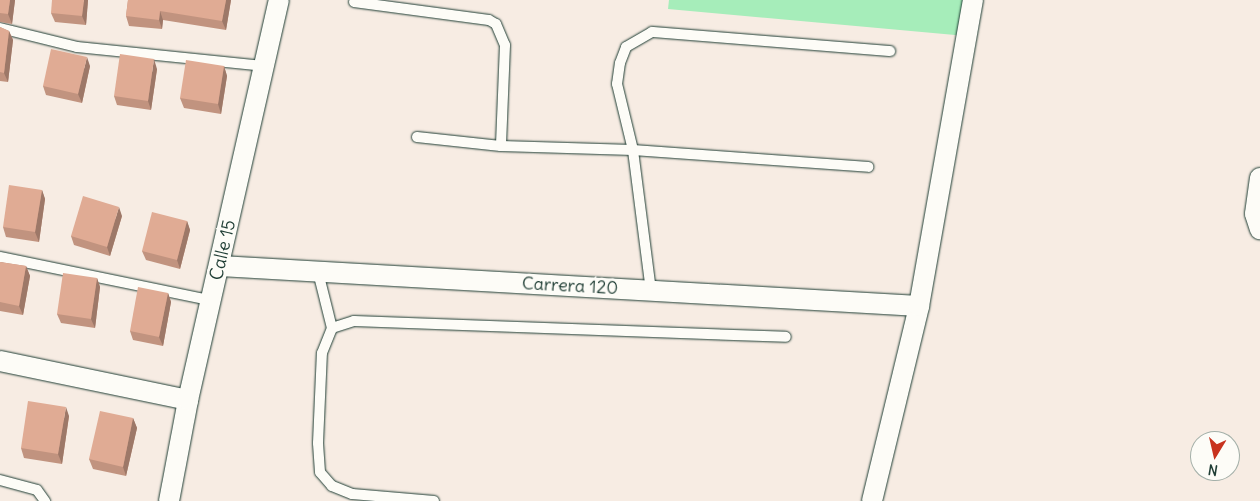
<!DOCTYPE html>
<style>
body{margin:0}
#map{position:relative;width:1260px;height:501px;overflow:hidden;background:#f7ece3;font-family:Delius,sans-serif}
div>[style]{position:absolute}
.green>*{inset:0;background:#a6edba}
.roads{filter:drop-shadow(0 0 1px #1f3d34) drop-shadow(0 0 1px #1f3d34)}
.service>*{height:10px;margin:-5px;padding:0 5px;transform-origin:5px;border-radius:5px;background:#fdfcf7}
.minor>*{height:20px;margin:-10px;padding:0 10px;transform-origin:10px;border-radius:10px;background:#fdfcf7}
.wall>*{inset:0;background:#c1937f}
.shaded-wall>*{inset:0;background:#9d7868}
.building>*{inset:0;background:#e0ab94}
span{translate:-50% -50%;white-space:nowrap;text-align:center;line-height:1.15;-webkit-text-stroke:5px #fdfcf7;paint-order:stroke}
.street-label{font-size:18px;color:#1f3d34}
.north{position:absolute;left:1190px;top:431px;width:50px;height:50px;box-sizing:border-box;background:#fdfcf7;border:1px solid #a4b0a9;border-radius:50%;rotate:189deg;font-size:14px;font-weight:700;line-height:20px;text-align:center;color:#1f3d34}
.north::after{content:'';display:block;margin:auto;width:18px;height:22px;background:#c8321e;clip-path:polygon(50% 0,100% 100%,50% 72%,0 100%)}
</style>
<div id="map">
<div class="green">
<div style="clip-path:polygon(669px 0,973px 0,966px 36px,668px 9px)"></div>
</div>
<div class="roads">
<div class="service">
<div style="left:354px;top:2px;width:136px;rotate:7.6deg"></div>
<div style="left:489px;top:20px;width:8px;rotate:30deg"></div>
<div style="left:496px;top:24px;width:23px;rotate:67deg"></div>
<div style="left:505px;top:45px;width:101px;rotate:92.3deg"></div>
<div style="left:0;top:28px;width:79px;rotate:13.9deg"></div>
<div style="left:77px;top:47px;width:187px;rotate:5.8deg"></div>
<div style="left:417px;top:137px;width:84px;rotate:6.1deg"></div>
<div style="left:501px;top:146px;width:132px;rotate:1.7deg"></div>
<div style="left:633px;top:150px;width:236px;rotate:4.1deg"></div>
<div style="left:0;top:257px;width:214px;rotate:11.6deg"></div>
<div style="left:318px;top:272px;width:58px;rotate:76deg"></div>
<div style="left:651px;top:291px;width:142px;rotate:-97.3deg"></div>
<div style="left:633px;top:150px;width:68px;rotate:-103.6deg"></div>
<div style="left:617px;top:84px;width:21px;rotate:-82deg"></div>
<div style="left:620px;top:63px;width:17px;rotate:-69deg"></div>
<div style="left:626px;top:47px;width:30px;rotate:-30deg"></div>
<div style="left:652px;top:32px;width:239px;rotate:4.6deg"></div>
<div style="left:0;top:480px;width:38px;rotate:15deg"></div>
<div style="left:37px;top:490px;width:14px;rotate:54deg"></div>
<div style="left:434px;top:501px;width:82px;rotate:-175.1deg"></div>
<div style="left:352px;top:494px;width:22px;rotate:-158deg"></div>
<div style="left:332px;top:486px;width:18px;rotate:-131deg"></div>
<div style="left:320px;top:472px;width:29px;rotate:-94deg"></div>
<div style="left:318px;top:443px;width:90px;rotate:-87.5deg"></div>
<div style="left:322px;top:353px;width:27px;rotate:-68deg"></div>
<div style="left:332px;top:328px;width:23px;rotate:-18deg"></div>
<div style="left:354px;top:321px;width:432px;rotate:2.1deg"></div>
</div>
<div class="minor">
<div style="left:1260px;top:178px;width:36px;rotate:98deg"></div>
<div style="left:1255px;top:214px;width:16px;rotate:72deg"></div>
<div style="left:220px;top:266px;width:700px;rotate:3.28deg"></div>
<div style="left:0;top:361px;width:192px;rotate:11.7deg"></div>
<div style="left:169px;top:501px;width:103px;rotate:-79.3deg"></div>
<div style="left:188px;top:400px;width:410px;rotate:-77.2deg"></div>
<div style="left:872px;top:501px;width:201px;rotate:-76.4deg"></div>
<div style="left:919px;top:306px;width:311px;rotate:-80deg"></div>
</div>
</div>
<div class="wall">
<div style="clip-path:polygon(0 0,15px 0,12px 24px,0 22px)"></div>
<div style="clip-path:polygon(88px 0,86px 25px,55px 22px,51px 13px)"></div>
<div style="clip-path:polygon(128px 0,231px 0,226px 30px,163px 20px,162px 29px,129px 26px,126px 16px)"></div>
<div style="clip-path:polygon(0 27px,9px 31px,13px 40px,8px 82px,0 81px)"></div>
<div style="clip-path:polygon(90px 66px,82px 103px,46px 95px,43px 86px)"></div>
<div style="clip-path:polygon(224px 66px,227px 76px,221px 114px,184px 108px,180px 98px)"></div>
<div style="clip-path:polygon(157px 69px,151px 110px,117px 105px,114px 96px)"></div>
<div style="clip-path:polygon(42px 190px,45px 199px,39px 242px,6px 237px,3px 227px)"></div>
<div style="clip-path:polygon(122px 216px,110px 256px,74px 245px,71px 236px)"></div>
<div style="clip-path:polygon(187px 221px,190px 230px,180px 269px,146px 260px,142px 251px)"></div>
<div style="clip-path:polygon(0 262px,26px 266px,30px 276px,23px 315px,0 311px)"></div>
<div style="clip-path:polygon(97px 278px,100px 287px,95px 328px,61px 323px,57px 314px)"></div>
<div style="clip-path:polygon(168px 293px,171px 302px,163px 346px,133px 340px,130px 331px)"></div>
<div style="clip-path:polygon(69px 416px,62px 464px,24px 458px,21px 448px)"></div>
<div style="clip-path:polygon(133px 418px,137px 428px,126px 476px,93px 469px,89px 459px)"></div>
</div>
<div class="shaded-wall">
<div style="clip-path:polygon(10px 0,15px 0,12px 24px,8px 14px)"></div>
<div style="clip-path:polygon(84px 0,88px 0,86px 25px,82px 16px)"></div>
<div style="clip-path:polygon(226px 0,231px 0,226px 30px,222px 21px)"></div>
<div style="clip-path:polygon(160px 11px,163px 20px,162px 29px,159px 20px)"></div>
<div style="clip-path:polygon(9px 31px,13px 40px,8px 82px,4px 73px)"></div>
<div style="clip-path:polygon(87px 57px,90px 66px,82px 103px,78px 94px)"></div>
<div style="clip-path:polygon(154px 59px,157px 69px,151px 110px,148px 101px)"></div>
<div style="clip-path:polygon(224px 66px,227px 76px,221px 114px,218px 104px)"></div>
<div style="clip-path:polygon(42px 190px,45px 199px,39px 242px,35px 232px)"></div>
<div style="clip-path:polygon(119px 207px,122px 216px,110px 256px,107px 247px)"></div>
<div style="clip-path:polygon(187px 221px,190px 230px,180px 269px,177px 260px)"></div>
<div style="clip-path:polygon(26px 266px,30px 276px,23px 315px,19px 306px)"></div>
<div style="clip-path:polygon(97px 278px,100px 287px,95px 328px,91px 319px)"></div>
<div style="clip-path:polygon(168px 293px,171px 302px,163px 346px,159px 337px)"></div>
<div style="clip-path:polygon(66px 407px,69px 416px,62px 464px,58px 454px)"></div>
<div style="clip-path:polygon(133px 418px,137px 428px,126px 476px,123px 467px)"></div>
</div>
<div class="building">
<div style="clip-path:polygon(0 0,10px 0,8px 14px,0 13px)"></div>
<div style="clip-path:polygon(52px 0,84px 0,82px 16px,51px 13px)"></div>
<div style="clip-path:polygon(128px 0,226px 0,222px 21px,160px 11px,159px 20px,126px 16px)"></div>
<div style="clip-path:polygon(0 27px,9px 31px,4px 73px,0 72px)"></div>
<div style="clip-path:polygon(51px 49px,87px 57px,78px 94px,43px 86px)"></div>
<div style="clip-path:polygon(120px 54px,154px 59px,148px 101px,114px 96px)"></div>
<div style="clip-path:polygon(186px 60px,224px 66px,218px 104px,180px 98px)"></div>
<div style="clip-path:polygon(9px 185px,42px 190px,35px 232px,3px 227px)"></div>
<div style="clip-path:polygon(83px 196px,119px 207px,107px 247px,71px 236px)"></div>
<div style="clip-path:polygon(152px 212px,187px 221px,177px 260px,142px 251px)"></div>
<div style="clip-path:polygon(0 262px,26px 266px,19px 306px,0 302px)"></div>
<div style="clip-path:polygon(63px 273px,97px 278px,91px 319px,57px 314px)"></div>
<div style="clip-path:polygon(138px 287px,168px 293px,159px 337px,130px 331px)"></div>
<div style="clip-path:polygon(28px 401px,66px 407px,58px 454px,21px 448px)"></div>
<div style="clip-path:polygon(100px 411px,133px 418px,123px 467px,89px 459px)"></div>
</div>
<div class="street-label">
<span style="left:223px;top:250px;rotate:-77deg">Calle 15</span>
<span style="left:570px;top:286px;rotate:3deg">Carrera 120</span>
</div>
<div class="north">N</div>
</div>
